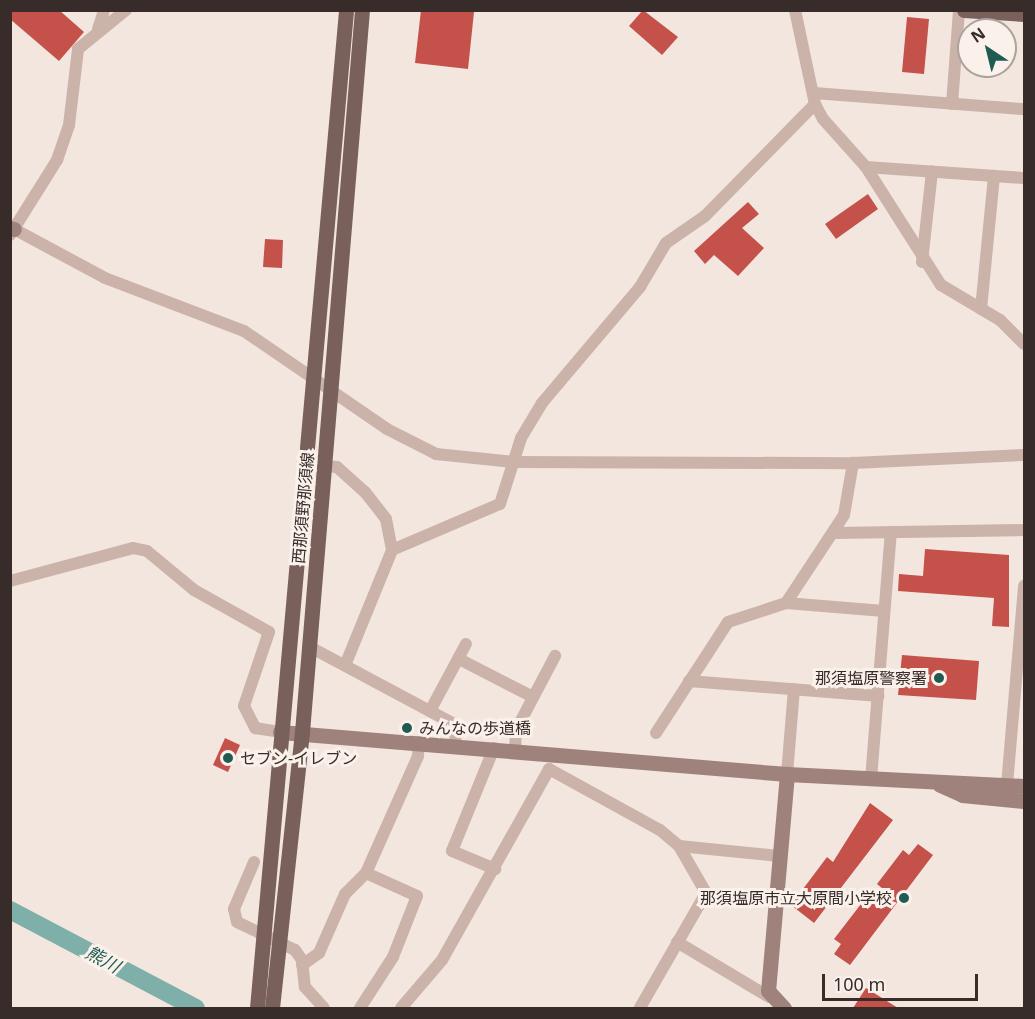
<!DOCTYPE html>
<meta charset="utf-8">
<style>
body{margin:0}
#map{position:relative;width:1035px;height:1019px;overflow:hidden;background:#f3e6df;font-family:"Noto Sans","Noto Sans JP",sans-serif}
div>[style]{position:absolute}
.river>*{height:18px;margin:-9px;padding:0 9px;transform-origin:9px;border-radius:9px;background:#7eafa9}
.building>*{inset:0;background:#c4524b}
.street>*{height:12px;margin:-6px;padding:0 6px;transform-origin:6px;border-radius:6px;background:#cbb3aa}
.secondary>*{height:15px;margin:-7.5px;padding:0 7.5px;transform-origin:7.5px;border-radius:7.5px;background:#9f827c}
.primary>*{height:15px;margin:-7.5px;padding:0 7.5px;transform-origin:7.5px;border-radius:7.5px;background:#7a605b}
.dots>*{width:16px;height:16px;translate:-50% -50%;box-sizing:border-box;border:3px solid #faf1eb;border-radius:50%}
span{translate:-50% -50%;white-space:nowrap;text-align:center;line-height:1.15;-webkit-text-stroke:6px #faf1eb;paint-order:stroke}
.street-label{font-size:16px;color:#382c2a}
.poi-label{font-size:16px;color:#382c2a}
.right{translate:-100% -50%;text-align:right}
.left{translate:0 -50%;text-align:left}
.water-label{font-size:18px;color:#1f5a53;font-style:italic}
.frame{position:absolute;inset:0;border:12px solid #382c2a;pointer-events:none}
.north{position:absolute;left:957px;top:18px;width:60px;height:60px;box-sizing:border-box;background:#faf1eb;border:2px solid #aca29e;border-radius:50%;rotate:325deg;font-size:16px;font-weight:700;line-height:24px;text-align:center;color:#382c2a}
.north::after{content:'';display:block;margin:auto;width:21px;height:27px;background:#1f5a53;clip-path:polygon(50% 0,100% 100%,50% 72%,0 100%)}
.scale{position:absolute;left:822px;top:974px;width:156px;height:27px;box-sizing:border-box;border:3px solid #382c2a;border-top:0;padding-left:8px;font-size:18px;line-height:21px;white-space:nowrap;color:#382c2a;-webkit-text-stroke:4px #faf1eb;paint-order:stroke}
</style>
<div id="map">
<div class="river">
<div style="left:10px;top:910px;width:210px;rotate:27.8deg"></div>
</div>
<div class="building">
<div style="clip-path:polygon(10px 10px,59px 10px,84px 32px,59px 61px,10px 19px)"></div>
<div style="clip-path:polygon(421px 10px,474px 12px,468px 69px,415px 63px)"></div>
<div style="clip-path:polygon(643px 10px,678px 37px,662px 55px,629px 26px)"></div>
<div style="clip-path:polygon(907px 17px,929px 19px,924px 74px,902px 72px)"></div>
<div style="clip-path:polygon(868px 194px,878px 209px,836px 239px,825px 224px)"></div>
<div style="clip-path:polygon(748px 202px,759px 214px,742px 228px,764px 248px,738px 276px,714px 255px,705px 264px,694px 251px)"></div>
<div style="clip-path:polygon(265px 239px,283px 240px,282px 268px,263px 267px)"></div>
<div style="clip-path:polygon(925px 549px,1009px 555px,1009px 627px,992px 626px,994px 598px,898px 591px,899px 574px,923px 576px)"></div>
<div style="clip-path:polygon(902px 655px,979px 661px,976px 700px,898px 695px)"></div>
<div style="clip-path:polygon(225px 738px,240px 745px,228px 772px,213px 765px)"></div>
<div style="clip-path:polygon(870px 803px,893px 820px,814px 923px,791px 905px,827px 857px,833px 862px)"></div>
<div style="clip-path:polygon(918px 844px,933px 855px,850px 965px,834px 954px,841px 944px,834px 939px,861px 904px,868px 909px,883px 889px,877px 884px,903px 850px,909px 855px)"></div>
<div style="clip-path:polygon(866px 988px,898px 1008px,853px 1008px)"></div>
</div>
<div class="street">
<div style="left:795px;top:10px;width:96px;rotate:78deg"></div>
<div style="left:815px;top:104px;width:17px;rotate:62deg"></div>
<div style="left:823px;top:119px;width:64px;rotate:48.1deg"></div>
<div style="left:866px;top:167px;width:140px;rotate:57.6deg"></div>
<div style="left:941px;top:285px;width:69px;rotate:30.7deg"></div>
<div style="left:1000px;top:320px;width:34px;rotate:45deg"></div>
<div style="left:98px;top:29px;width:20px;rotate:-72deg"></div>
<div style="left:814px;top:93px;width:211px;rotate:4.4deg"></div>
<div style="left:952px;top:104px;width:94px;rotate:-85.7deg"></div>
<div style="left:866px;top:167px;width:158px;rotate:4deg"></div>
<div style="left:14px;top:229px;width:103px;rotate:28.3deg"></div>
<div style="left:105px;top:278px;width:149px;rotate:20.9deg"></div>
<div style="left:244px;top:331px;width:173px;rotate:34.4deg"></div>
<div style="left:387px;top:429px;width:55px;rotate:27deg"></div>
<div style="left:436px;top:454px;width:77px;rotate:5.9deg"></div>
<div style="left:513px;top:462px;width:340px;rotate:0.2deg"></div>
<div style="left:853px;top:463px;width:171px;rotate:-2.7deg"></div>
<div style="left:10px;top:235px;width:89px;rotate:-57.9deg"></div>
<div style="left:57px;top:160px;width:37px;rotate:-71deg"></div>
<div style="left:69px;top:125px;width:77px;rotate:-83.2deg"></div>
<div style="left:78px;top:49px;width:62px;rotate:-39.1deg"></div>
<div style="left:922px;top:262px;width:91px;rotate:-83.7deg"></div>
<div style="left:981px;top:309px;width:134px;rotate:-84.4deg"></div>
<div style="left:325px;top:466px;width:12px;rotate:5deg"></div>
<div style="left:337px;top:467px;width:38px;rotate:42deg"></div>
<div style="left:365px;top:492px;width:34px;rotate:52deg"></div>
<div style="left:386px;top:519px;width:32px;rotate:79deg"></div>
<div style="left:835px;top:533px;width:189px;rotate:-0.9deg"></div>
<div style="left:10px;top:581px;width:127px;rotate:-15deg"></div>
<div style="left:133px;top:548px;width:14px;rotate:12deg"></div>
<div style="left:147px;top:551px;width:61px;rotate:39.7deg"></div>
<div style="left:194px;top:590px;width:86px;rotate:29.2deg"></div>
<div style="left:269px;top:632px;width:78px;rotate:108.7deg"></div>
<div style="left:244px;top:706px;width:25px;rotate:63deg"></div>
<div style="left:255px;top:728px;width:25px;rotate:9deg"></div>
<div style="left:786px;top:603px;width:98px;rotate:4.7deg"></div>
<div style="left:308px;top:646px;width:168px;rotate:28.1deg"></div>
<div style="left:456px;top:725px;width:20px;rotate:93deg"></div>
<div style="left:459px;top:659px;width:83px;rotate:27.2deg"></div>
<div style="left:346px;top:663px;width:122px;rotate:-67.8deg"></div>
<div style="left:392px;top:550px;width:117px;rotate:-23.1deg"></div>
<div style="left:500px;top:504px;width:69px;rotate:-72.3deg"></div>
<div style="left:521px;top:438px;width:41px;rotate:-59deg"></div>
<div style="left:542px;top:403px;width:152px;rotate:-49.8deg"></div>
<div style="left:640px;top:287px;width:51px;rotate:-59.4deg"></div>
<div style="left:666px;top:243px;width:47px;rotate:-34.7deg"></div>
<div style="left:705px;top:216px;width:157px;rotate:-45.5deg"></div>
<div style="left:689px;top:681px;width:190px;rotate:4.5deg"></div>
<div style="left:430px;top:711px;width:76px;rotate:-61.8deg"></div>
<div style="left:656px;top:733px;width:132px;rotate:-57deg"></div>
<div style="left:728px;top:622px;width:61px;rotate:-18.1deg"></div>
<div style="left:786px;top:603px;width:105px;rotate:-56.6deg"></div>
<div style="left:844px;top:515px;width:53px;rotate:-80.2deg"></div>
<div style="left:494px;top:748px;width:111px;rotate:112.2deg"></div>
<div style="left:452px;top:851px;width:47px;rotate:22.7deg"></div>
<div style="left:515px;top:750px;width:20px;rotate:-87deg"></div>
<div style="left:516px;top:730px;width:84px;rotate:-62.2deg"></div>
<div style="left:787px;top:774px;width:85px;rotate:-85.3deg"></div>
<div style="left:871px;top:779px;width:248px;rotate:-85.4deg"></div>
<div style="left:1007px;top:785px;width:200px;rotate:-85.1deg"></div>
<div style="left:679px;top:846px;width:100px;rotate:5.7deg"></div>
<div style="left:254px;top:862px;width:51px;rotate:113.1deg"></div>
<div style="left:234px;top:909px;width:13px;rotate:77deg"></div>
<div style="left:237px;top:922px;width:64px;rotate:25.8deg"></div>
<div style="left:295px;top:950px;width:12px;rotate:55deg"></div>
<div style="left:302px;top:960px;width:27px;rotate:84deg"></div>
<div style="left:305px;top:987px;width:28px;rotate:48deg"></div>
<div style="left:366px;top:873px;width:128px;rotate:-66deg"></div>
<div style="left:418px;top:756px;width:14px;rotate:-86deg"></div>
<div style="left:677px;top:942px;width:107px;rotate:30.9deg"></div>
<div style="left:302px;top:965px;width:21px;rotate:-35deg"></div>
<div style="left:319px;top:953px;width:64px;rotate:-66.2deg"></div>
<div style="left:345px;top:894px;width:30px;rotate:-45deg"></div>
<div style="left:366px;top:873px;width:56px;rotate:24.3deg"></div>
<div style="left:417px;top:896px;width:66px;rotate:111.5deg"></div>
<div style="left:393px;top:957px;width:61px;rotate:122.9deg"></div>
<div style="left:401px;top:1008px;width:63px;rotate:-49.5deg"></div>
<div style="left:442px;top:960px;width:219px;rotate:-60.7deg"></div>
<div style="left:549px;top:769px;width:127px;rotate:28.8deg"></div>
<div style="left:660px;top:830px;width:25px;rotate:40deg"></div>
<div style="left:679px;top:846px;width:54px;rotate:60.1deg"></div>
<div style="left:706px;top:893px;width:133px;rotate:119.9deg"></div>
</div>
<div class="secondary">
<div style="left:10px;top:228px;width:4px;rotate:14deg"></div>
<div style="left:280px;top:732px;width:509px;rotate:4.74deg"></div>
<div style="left:787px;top:774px;width:237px;rotate:2.9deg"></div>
<div style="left:940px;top:785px;width:24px;rotate:24deg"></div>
<div style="left:962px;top:795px;width:62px;rotate:5.5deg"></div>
<div style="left:784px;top:1008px;width:23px;rotate:-133deg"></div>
<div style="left:768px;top:991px;width:218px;rotate:-85deg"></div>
</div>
<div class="primary">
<div style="left:964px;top:10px;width:60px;rotate:3.8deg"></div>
<div style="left:257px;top:1008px;width:1002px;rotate:-84.9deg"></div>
<div style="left:272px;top:1008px;width:278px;rotate:-83.8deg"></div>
<div style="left:302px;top:732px;width:724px;rotate:-85.25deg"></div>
</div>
<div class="dots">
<div style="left:939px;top:678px;background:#1f5a53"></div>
<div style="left:407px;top:728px;background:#1f5a53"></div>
<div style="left:228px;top:758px;background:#1f5a53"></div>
<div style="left:904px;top:898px;background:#1f5a53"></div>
</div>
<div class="street-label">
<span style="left:303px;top:508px;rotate:-85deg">西那須野那須線</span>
</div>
<div class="poi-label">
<span class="right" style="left:927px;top:678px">那須塩原警察署</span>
<span class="left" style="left:419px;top:728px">みんなの歩道橋</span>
<span class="left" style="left:240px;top:758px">セブン-イレブン</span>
<span class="right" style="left:892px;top:898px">那須塩原市立大原間小学校</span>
</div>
<div class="water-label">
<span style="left:103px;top:959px;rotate:28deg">熊川</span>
</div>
<div class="frame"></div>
<div class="north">N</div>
<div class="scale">100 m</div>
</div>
